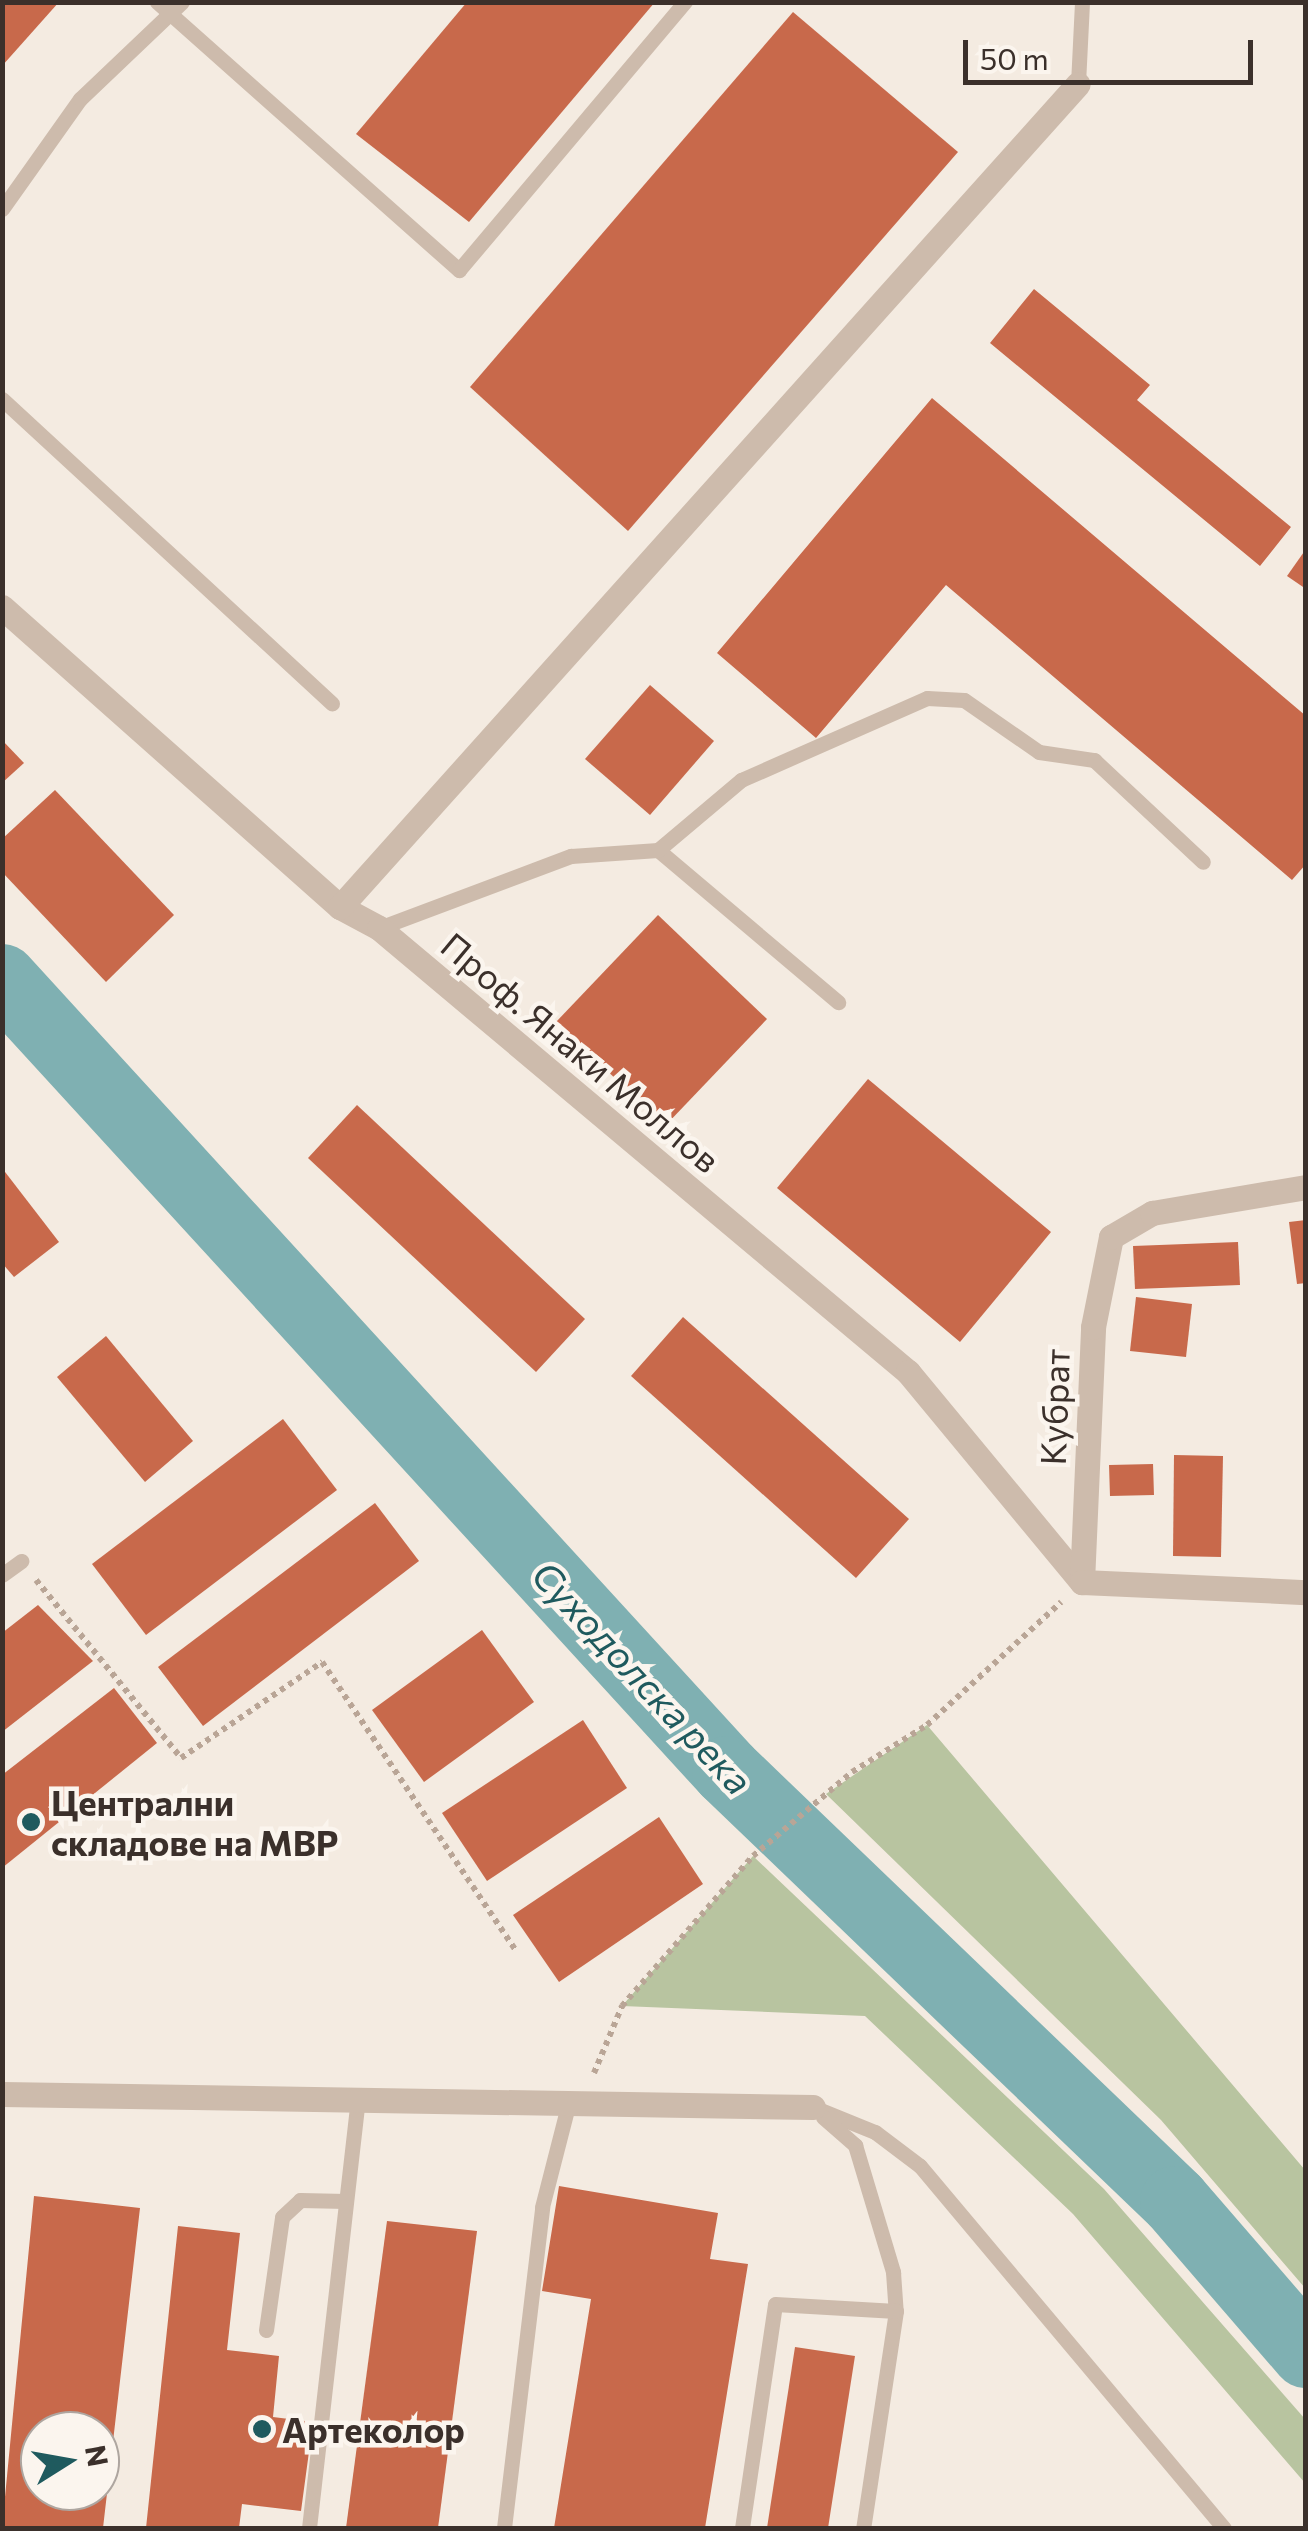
<!DOCTYPE html>
<meta charset="utf-8">
<style>
body{margin:0}
#map{position:relative;width:1308px;height:2531px;overflow:hidden;background:#f4ebe1;font-family:Commissioner,sans-serif}
div>[style]{position:absolute}
.green>*{inset:0;background:#b8c4a0}
.river>*{height:70px;margin:-35px;padding:0 35px;transform-origin:35px;border-radius:35px;background:#7fb0b2}
.building>*{inset:0;background:#c8694b}
.path>*{height:6px;margin-top:-3px;transform-origin:0;background:repeating-linear-gradient(90deg,#b9a596 0 5px,transparent 0 10px)}
.lane>*{height:15px;margin:-7.5px;padding:0 7.5px;transform-origin:7.5px;border-radius:7.5px;background:#cdbbac}
.street>*{height:25px;margin:-12.5px;padding:0 12.5px;transform-origin:12.5px;border-radius:12.5px;background:#cdbbac}
.dots>*{width:28px;height:28px;translate:-50% -50%;box-sizing:border-box;border:5px solid #fbf5ee;border-radius:50%}
span{translate:-50% -50%;white-space:nowrap;text-align:center;line-height:1.15;-webkit-text-stroke:9px #fbf5ee;paint-order:stroke}
.street-label{font-size:35px;color:#3b302b}
.poi-label{font-size:35px;color:#3b302b;font-weight:700}
.left{translate:0 -50%;text-align:left}
.water-label{font-size:38px;color:#1f5a5e;font-style:italic}
.frame{position:absolute;inset:0;border:5px solid #3b302b;pointer-events:none}
.north{position:absolute;left:20px;top:2411px;width:100px;height:100px;box-sizing:border-box;background:#fbf5ee;border:2px solid #aea6a0;border-radius:50%;rotate:79deg;font-size:28px;font-weight:700;line-height:40px;text-align:center;color:#3b302b}
.north::after{content:'';display:block;margin:auto;width:35px;height:45px;background:#1f5a5e;clip-path:polygon(50% 0,100% 100%,50% 72%,0 100%)}
.scale{position:absolute;left:963px;top:40px;width:290px;height:45px;box-sizing:border-box;border:5px solid #3b302b;border-top:0;padding-left:12px;font-size:30px;line-height:35px;white-space:nowrap;color:#3b302b;-webkit-text-stroke:8px #fbf5ee;paint-order:stroke}
</style>
<div id="map">
<div class="green">
<div style="clip-path:polygon(927px 1725px,1305px 2170px,1305px 2288px,1161px 2120px,826px 1794px)"></div>
<div style="clip-path:polygon(753px 1856px,1104px 2189px,1305px 2419px,1305px 2483px,1073px 2214px,865px 2016px,622px 2006px)"></div>
</div>
<div class="river">
<div style="left:2px;top:979px;width:1074px;rotate:47.53deg"></div>
<div style="left:727px;top:1771px;width:621px;rotate:43.83deg"></div>
<div style="left:1175px;top:2201px;width:201px;rotate:49.2deg"></div>
</div>
<div class="building">
<div style="clip-path:polygon(2px 2px,59px 2px,2px 66px)"></div>
<div style="clip-path:polygon(467px 2px,655px 2px,469px 222px,356px 134px)"></div>
<div style="clip-path:polygon(793px 12px,958px 152px,628px 531px,470px 387px)"></div>
<div style="clip-path:polygon(1034px 289px,1150px 385px,1137px 400px,1291px 527px,1260px 566px,990px 343px)"></div>
<div style="clip-path:polygon(932px 398px,1306px 716px,1306px 864px,1292px 880px,946px 585px,816px 738px,717px 653px)"></div>
<div style="clip-path:polygon(1306px 549px,1306px 589px,1287px 576px)"></div>
<div style="clip-path:polygon(650px 685px,714px 741px,650px 815px,585px 759px)"></div>
<div style="clip-path:polygon(2px 740px,24px 763px,2px 783px)"></div>
<div style="clip-path:polygon(55px 790px,174px 915px,106px 982px,2px 872px,2px 839px)"></div>
<div style="clip-path:polygon(658px 915px,767px 1019px,665px 1126px,556px 1022px)"></div>
<div style="clip-path:polygon(868px 1079px,1051px 1232px,960px 1342px,777px 1188px)"></div>
<div style="clip-path:polygon(357px 1105px,585px 1319px,536px 1372px,308px 1158px)"></div>
<div style="clip-path:polygon(2px 1168px,59px 1242px,14px 1277px,2px 1263px)"></div>
<div style="clip-path:polygon(1306px 1220px,1306px 1283px,1297px 1284px,1289px 1222px)"></div>
<div style="clip-path:polygon(1238px 1242px,1240px 1285px,1135px 1289px,1133px 1246px)"></div>
<div style="clip-path:polygon(1136px 1297px,1192px 1304px,1186px 1357px,1130px 1351px)"></div>
<div style="clip-path:polygon(683px 1317px,909px 1519px,856px 1578px,631px 1376px)"></div>
<div style="clip-path:polygon(106px 1336px,193px 1441px,145px 1482px,57px 1377px)"></div>
<div style="clip-path:polygon(283px 1419px,337px 1490px,146px 1635px,92px 1564px)"></div>
<div style="clip-path:polygon(1174px 1455px,1223px 1456px,1221px 1557px,1173px 1556px)"></div>
<div style="clip-path:polygon(1153px 1464px,1154px 1495px,1110px 1496px,1109px 1465px)"></div>
<div style="clip-path:polygon(375px 1503px,419px 1561px,203px 1726px,158px 1667px)"></div>
<div style="clip-path:polygon(38px 1605px,93px 1661px,2px 1732px,2px 1633px)"></div>
<div style="clip-path:polygon(482px 1630px,534px 1702px,424px 1782px,372px 1710px)"></div>
<div style="clip-path:polygon(114px 1688px,157px 1743px,2px 1868px,2px 1775px)"></div>
<div style="clip-path:polygon(583px 1720px,627px 1788px,487px 1881px,442px 1813px)"></div>
<div style="clip-path:polygon(659px 1817px,703px 1884px,559px 1982px,513px 1915px)"></div>
<div style="clip-path:polygon(559px 2186px,718px 2213px,710px 2259px,748px 2264px,705px 2528px,554px 2528px,591px 2299px,542px 2291px)"></div>
<div style="clip-path:polygon(evenodd,34px 2196px,140px 2208px,103px 2528px,2px 2528px,34px 2196px,40px 2431px,100px 2431px,100px 2491px,40px 2491px,40px 2431px)"></div>
<div style="clip-path:polygon(387px 2221px,477px 2231px,438px 2528px,346px 2528px)"></div>
<div style="clip-path:polygon(178px 2226px,240px 2233px,227px 2350px,279px 2356px,273px 2417px,313px 2422px,301px 2511px,242px 2504px,239px 2528px,146px 2528px)"></div>
<div style="clip-path:polygon(795px 2347px,855px 2356px,828px 2528px,767px 2528px)"></div>
</div>
<div class="path">
<div style="left:36px;top:1580px;width:230px;rotate:50.8deg"></div>
<div style="left:181px;top:1758px;width:171px;rotate:-34.2deg"></div>
<div style="left:322px;top:1662px;width:348px;rotate:56.1deg"></div>
<div style="left:594px;top:2073px;width:73px;rotate:-67.3deg"></div>
<div style="left:622px;top:2006px;width:199px;rotate:-48.9deg"></div>
<div style="left:753px;top:1856px;width:130px;rotate:-40.3deg"></div>
<div style="left:852px;top:1772px;width:89px;rotate:-32.1deg"></div>
<div style="left:927px;top:1725px;width:182px;rotate:-42.5deg"></div>
</div>
<div class="lane">
<div style="left:157px;top:2px;width:404px;rotate:41.6deg"></div>
<div style="left:459px;top:270px;width:351px;rotate:-49.9deg"></div>
<div style="left:1078px;top:84px;width:82px;rotate:-87.2deg"></div>
<div style="left:2px;top:209px;width:135px;rotate:-54.7deg"></div>
<div style="left:80px;top:99px;width:141px;rotate:-43.6deg"></div>
<div style="left:2px;top:399px;width:449px;rotate:42.7deg"></div>
<div style="left:658px;top:850px;width:236px;rotate:40.2deg"></div>
<div style="left:379px;top:928px;width:205px;rotate:-20.6deg"></div>
<div style="left:571px;top:856px;width:87px;rotate:-3.9deg"></div>
<div style="left:658px;top:850px;width:109px;rotate:-40.1deg"></div>
<div style="left:741px;top:780px;width:203px;rotate:-23.8deg"></div>
<div style="left:927px;top:698px;width:37px;rotate:3deg"></div>
<div style="left:964px;top:700px;width:91px;rotate:34.7deg"></div>
<div style="left:1039px;top:752px;width:56px;rotate:8.3deg"></div>
<div style="left:1094px;top:760px;width:149px;rotate:43.1deg"></div>
<div style="left:2px;top:1575px;width:24px;rotate:-36deg"></div>
<div style="left:813px;top:2107px;width:67px;rotate:22deg"></div>
<div style="left:875px;top:2132px;width:56px;rotate:37.1deg"></div>
<div style="left:920px;top:2166px;width:473px;rotate:50deg"></div>
<div style="left:823px;top:2117px;width:43px;rotate:41.2deg"></div>
<div style="left:855px;top:2145px;width:133px;rotate:73.3deg"></div>
<div style="left:893px;top:2272px;width:39px;rotate:86deg"></div>
<div style="left:896px;top:2311px;width:219px;rotate:98.6deg"></div>
<div style="left:266px;top:2330px;width:114px;rotate:-81.9deg"></div>
<div style="left:282px;top:2217px;width:25px;rotate:-43deg"></div>
<div style="left:300px;top:2200px;width:46px;rotate:1.2deg"></div>
<div style="left:309px;top:2528px;width:432px;rotate:-83.5deg"></div>
<div style="left:504px;top:2528px;width:323px;rotate:-83.2deg"></div>
<div style="left:542px;top:2207px;width:108px;rotate:-75.6deg"></div>
<div style="left:742px;top:2528px;width:226px;rotate:-81.6deg"></div>
<div style="left:775px;top:2304px;width:121px;rotate:3.3deg"></div>
</div>
<div class="street">
<div style="left:2px;top:607px;width:452px;rotate:41.6deg"></div>
<div style="left:340px;top:907px;width:44px;rotate:28.3deg"></div>
<div style="left:379px;top:928px;width:691px;rotate:40.01deg"></div>
<div style="left:908px;top:1372px;width:273px;rotate:50.4deg"></div>
<div style="left:340px;top:907px;width:1105px;rotate:-48.12deg"></div>
<div style="left:1082px;top:1582px;width:255px;rotate:-87.5deg"></div>
<div style="left:1093px;top:1327px;width:92px;rotate:-78.7deg"></div>
<div style="left:1111px;top:1237px;width:48px;rotate:-30.3deg"></div>
<div style="left:1152px;top:1213px;width:156px;rotate:-9.6deg"></div>
<div style="left:1082px;top:1582px;width:224px;rotate:2.6deg"></div>
<div style="left:2px;top:2094px;width:811px;rotate:0.92deg"></div>
</div>
<div class="dots">
<div style="left:31px;top:1822px;background:#1f5a5e"></div>
<div style="left:262px;top:2429px;background:#1f5a5e"></div>
</div>
<div class="street-label">
<span style="left:581px;top:1052px;rotate:40deg">Проф. Янаки Моллов</span>
<span style="left:1054px;top:1407px;rotate:-88deg">Кубрат</span>
</div>
<div class="poi-label">
<span class="left" style="left:51px;top:1822px">Централни<br>складове на МВР</span>
<span class="left" style="left:282px;top:2429px">Артеколор</span>
</div>
<div class="water-label">
<span style="left:643px;top:1677px;rotate:47deg">Суходолска река</span>
</div>
<div class="frame"></div>
<div class="north">N</div>
<div class="scale">50 m</div>
</div>
